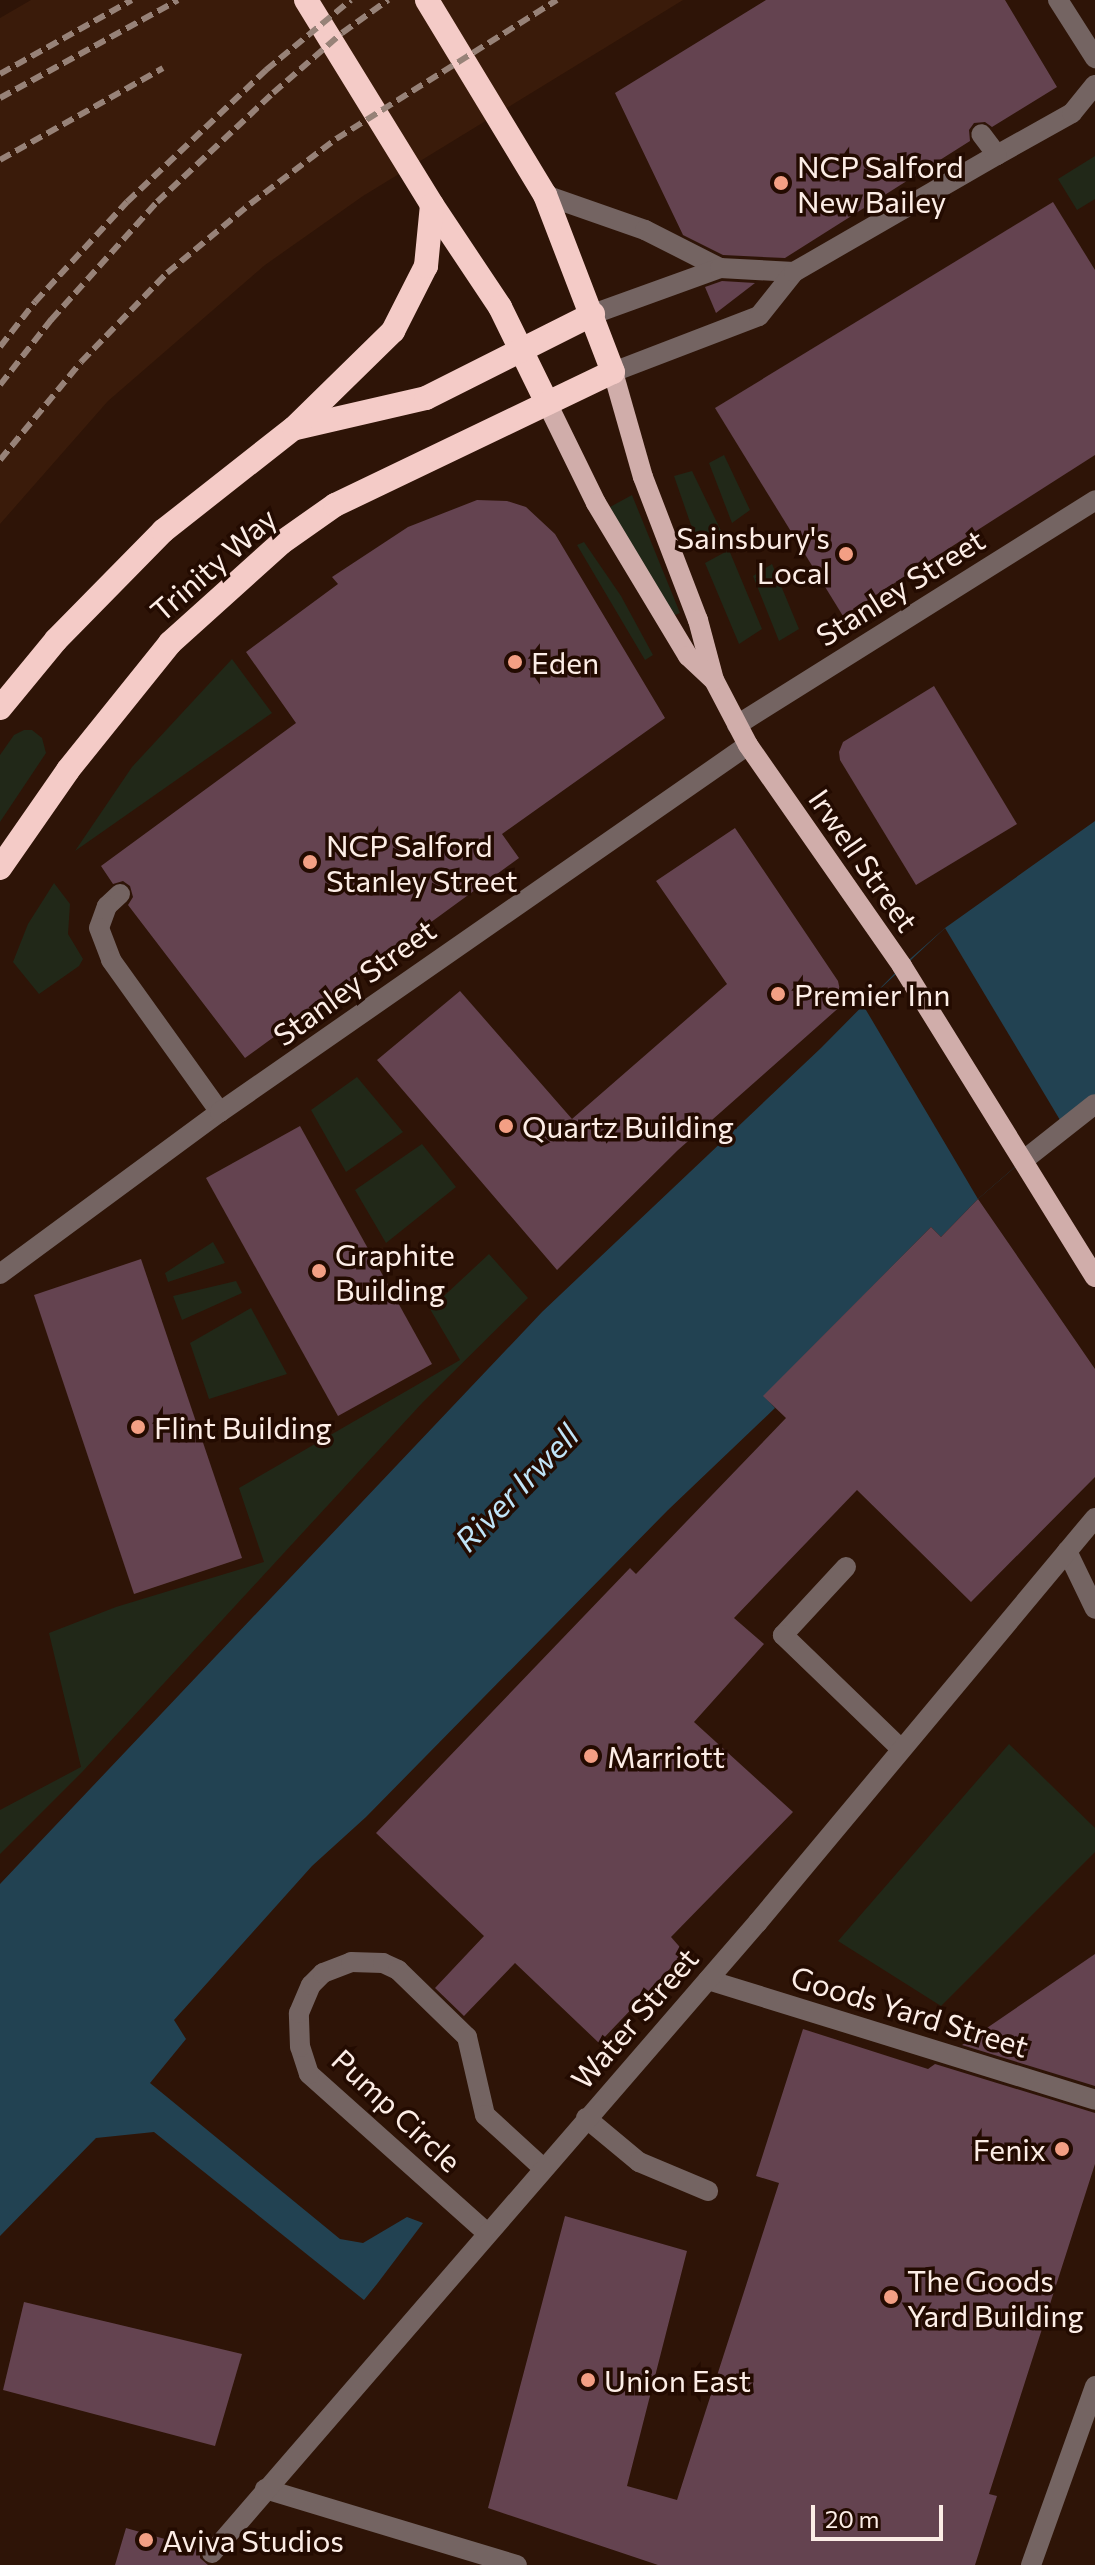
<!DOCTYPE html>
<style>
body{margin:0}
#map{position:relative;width:1095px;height:2565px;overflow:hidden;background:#2e1407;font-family:Commissioner,sans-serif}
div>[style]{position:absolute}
.built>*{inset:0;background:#3a1b0a}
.green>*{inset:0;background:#212818}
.water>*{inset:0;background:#224252}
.pier>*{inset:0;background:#2e1407}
.building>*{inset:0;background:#644350}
.lane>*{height:20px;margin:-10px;padding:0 10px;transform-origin:10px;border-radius:10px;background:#746462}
.street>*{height:20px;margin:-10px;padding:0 10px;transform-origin:10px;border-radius:10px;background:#746462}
.primary>*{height:20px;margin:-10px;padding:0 10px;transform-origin:10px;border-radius:10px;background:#d0adaa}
.highway>*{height:24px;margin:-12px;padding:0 12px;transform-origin:12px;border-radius:12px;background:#f4cbc7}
.rail>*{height:6px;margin-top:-3px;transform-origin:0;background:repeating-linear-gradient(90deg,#978278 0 12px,transparent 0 18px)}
.dots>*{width:22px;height:22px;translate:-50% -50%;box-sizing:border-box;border:4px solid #230b01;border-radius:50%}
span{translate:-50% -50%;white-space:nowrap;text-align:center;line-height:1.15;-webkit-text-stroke:7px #230b01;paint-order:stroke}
.poi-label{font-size:30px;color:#fcede6}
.left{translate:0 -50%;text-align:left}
.right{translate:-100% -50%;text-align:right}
.street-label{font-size:30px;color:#fcede6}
.water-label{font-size:32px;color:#c0e4f8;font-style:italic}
.scale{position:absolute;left:811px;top:2505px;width:132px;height:36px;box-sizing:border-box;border:4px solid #fcede6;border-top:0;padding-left:10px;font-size:24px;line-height:28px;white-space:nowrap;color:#fcede6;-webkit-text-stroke:6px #230b01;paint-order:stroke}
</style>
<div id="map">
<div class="built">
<div style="clip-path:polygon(31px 0,683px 0,363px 196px,265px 265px,108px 401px,0 524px,0 18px)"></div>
</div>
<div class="green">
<div style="clip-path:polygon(1095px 156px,1095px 199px,1077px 210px,1058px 179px)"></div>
<div style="clip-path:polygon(724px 455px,750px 510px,732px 523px,709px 463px)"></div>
<div style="clip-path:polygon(692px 471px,725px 539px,700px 551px,674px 476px)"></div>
<div style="clip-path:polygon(632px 495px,680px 613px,670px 617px,610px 507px)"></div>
<div style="clip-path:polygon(584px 542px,621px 596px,653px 655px,645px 660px,577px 545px)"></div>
<div style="clip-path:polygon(729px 550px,762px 629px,739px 644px,705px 563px)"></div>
<div style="clip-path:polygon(772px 564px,799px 629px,779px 641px,753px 576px)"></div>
<div style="clip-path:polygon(232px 659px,272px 713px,75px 851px,132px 767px)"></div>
<div style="clip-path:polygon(24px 730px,32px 730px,42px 738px,46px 753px,0 822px,0 755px,14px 735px)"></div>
<div style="clip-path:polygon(54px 883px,70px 904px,68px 934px,83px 959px,79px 966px,39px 994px,13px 962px,28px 924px)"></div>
<div style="clip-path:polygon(357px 1077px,403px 1132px,346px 1172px,311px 1110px)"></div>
<div style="clip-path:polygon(422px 1144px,456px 1187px,386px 1243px,355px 1190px)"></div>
<div style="clip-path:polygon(213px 1242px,225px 1263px,168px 1282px,165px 1273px)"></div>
<div style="clip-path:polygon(489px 1254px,528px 1298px,423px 1402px,83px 1771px,0 1854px,0 1810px,81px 1767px,49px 1633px,116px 1607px,264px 1562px,239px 1488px,460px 1360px,430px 1309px)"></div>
<div style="clip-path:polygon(236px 1281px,242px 1293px,182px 1320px,173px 1296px)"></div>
<div style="clip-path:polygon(251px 1308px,287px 1374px,209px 1399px,190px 1343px)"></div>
<div style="clip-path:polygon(1009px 1744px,1095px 1828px,1095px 1852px,941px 2006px,838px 1941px)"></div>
</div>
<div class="water">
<div style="clip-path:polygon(1095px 821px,1095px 1098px,978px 1199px,941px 1237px,931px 1227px,764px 1396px,775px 1408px,668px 1510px,366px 1817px,312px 1866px,174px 2020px,186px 2039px,150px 2083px,340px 2239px,363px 2243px,407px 2217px,423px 2223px,377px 2284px,364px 2300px,154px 2132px,96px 2138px,0 2236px,0 1884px,542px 1312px,821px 1048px,902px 966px,945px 928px)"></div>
</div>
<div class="pier">
<div style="clip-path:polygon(945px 928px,1063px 1125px,978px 1199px,863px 1005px)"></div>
</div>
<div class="building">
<div style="clip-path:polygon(766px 0,1005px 0,1057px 87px,992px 127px,985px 122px,974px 123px,969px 130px,970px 141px,785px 258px,723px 255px,683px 235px,615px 93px)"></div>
<div style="clip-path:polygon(1053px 202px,1095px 270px,1095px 455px,843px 616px,715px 408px)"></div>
<div style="clip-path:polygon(722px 281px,755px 283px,716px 313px,705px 287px)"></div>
<div style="clip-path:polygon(477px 500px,507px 501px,526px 507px,555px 534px,665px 718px,502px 834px,519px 858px,245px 1058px,128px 905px,133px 897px,130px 886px,123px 881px,113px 884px,101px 866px,296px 723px,246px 652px,338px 584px,332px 577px,408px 527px)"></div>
<div style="clip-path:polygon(934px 686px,1017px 824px,916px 885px,840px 760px,839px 752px,843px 742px)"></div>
<div style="clip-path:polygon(735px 828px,838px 981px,843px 1004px,678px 1150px,557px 1270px,377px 1060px,460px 991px,572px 1119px,727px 984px,656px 881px)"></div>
<div style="clip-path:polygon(300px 1126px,432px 1364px,338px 1416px,206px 1178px)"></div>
<div style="clip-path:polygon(978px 1199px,1095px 1369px,1095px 1477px,971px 1602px,857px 1490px,734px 1618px,764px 1644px,694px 1722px,793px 1812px,671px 1937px,685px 1953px,599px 2043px,515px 1963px,464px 2016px,435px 1988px,484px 1936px,376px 1833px,630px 1568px,636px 1574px,786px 1418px,763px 1396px,931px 1227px,941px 1237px)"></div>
<div style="clip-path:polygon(141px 1259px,242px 1558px,134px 1594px,34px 1295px)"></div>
<div style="clip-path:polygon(1095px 1954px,1095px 2086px,962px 2045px)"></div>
<div style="clip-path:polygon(803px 2029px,928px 2069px,935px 2064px,1095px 2113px,1095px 2164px,989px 2494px,997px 2496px,975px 2565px,658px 2565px,488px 2508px,565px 2216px,687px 2251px,627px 2486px,677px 2500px,779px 2183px,756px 2176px)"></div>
<div style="clip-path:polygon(24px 2302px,242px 2354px,215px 2446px,3px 2390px)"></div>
<div style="clip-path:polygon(126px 2528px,200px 2549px,200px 2558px,208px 2565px,115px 2565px)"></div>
</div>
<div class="lane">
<div style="left:545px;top:195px;width:106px;rotate:19.3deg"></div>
<div style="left:645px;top:230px;width:84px;rotate:26.9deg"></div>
<div style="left:593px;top:314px;width:135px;rotate:-19.9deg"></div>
<div style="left:720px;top:268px;width:74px;rotate:3.1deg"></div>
<div style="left:613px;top:372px;width:156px;rotate:-21deg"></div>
<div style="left:759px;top:316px;width:56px;rotate:-51.5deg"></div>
<div style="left:120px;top:894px;width:18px;rotate:137deg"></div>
<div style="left:107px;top:906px;width:23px;rotate:110deg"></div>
<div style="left:99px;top:928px;width:34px;rotate:69deg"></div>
<div style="left:111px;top:960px;width:187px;rotate:54.4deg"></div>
<div style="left:846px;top:1567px;width:93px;rotate:132.8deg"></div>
<div style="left:783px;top:1635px;width:164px;rotate:44deg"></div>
<div style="left:708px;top:1980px;width:405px;rotate:17.2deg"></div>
<div style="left:586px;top:2118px;width:69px;rotate:39.7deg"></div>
<div style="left:639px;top:2162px;width:75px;rotate:22.8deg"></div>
<div style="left:487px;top:2233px;width:239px;rotate:-138.2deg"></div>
<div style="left:309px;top:2074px;width:28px;rotate:-108deg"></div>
<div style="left:300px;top:2047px;width:34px;rotate:-92deg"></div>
<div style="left:299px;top:2013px;width:30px;rotate:-67deg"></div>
<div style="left:311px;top:1985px;width:17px;rotate:-45deg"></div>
<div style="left:323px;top:1973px;width:30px;rotate:-21deg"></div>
<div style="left:351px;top:1962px;width:32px;rotate:2deg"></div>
<div style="left:383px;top:1963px;width:17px;rotate:25deg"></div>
<div style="left:398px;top:1970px;width:96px;rotate:44.2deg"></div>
<div style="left:467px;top:2037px;width:80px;rotate:77deg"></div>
<div style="left:485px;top:2115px;width:79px;rotate:42.4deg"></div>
<div style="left:265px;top:2489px;width:263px;rotate:16.8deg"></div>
<div style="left:1031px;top:2565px;width:190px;rotate:-70.3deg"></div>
</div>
<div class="street">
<div style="left:1058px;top:0;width:69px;rotate:57.5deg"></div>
<div style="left:997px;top:155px;width:86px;rotate:-29.2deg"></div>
<div style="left:1072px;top:113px;width:36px;rotate:-51deg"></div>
<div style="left:794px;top:272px;width:234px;rotate:-30deg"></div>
<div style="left:997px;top:155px;width:26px;rotate:-127deg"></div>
<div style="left:737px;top:725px;width:423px;rotate:-32.1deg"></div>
<div style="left:1024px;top:1160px;width:90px;rotate:-38.3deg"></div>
<div style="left:0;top:1274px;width:273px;rotate:-36.4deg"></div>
<div style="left:220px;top:1112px;width:643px;rotate:-34.8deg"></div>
<div style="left:1067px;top:1551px;width:64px;rotate:64.2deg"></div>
<div style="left:212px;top:2553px;width:834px;rotate:-49.13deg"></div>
<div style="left:758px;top:1922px;width:526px;rotate:-50.17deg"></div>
</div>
<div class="primary">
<div style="left:613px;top:372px;width:109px;rotate:74.1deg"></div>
<div style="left:643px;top:477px;width:153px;rotate:69deg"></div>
<div style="left:698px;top:620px;width:62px;rotate:75.1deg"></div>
<div style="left:714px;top:680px;width:73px;rotate:62.4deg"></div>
<div style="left:748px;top:745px;width:269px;rotate:55.1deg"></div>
<div style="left:902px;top:966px;width:366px;rotate:58.2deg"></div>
<div style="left:547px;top:403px;width:111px;rotate:63.9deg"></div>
<div style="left:596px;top:503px;width:179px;rotate:59deg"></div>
<div style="left:688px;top:656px;width:35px;rotate:43deg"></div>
</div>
<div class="highway">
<div style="left:306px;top:0;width:241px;rotate:58.4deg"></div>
<div style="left:432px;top:205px;width:123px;rotate:56.3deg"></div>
<div style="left:500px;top:307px;width:107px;rotate:63.9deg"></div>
<div style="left:296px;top:428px;width:133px;rotate:-13deg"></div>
<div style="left:426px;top:398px;width:187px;rotate:-26.7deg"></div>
<div style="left:0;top:708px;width:88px;rotate:-50.5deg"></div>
<div style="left:56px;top:640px;width:153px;rotate:-45.5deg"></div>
<div style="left:163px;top:531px;width:167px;rotate:-38.2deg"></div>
<div style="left:294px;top:428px;width:139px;rotate:-44.4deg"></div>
<div style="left:393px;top:331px;width:73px;rotate:-63.1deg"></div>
<div style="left:426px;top:266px;width:61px;rotate:-84.4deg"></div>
<div style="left:0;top:868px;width:119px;rotate:-55.2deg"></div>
<div style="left:68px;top:770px;width:163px;rotate:-51.2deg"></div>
<div style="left:170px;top:643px;width:149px;rotate:-42deg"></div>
<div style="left:281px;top:543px;width:66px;rotate:-35.1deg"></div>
<div style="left:335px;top:505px;width:308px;rotate:-25.6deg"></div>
<div style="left:613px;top:372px;width:190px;rotate:-111deg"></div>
<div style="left:545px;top:195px;width:228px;rotate:-121.2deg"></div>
</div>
<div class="rail">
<div style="left:0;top:74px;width:151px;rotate:-29.3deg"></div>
<div style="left:0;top:98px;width:203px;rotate:-28.8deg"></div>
<div style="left:0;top:160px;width:187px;rotate:-29.4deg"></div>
<div style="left:0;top:347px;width:57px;rotate:-52.1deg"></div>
<div style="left:35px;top:302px;width:136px;rotate:-47.4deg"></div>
<div style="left:127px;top:202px;width:192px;rotate:-43.5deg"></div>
<div style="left:266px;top:70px;width:110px;rotate:-39.5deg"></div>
<div style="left:0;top:385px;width:83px;rotate:-51.9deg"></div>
<div style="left:51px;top:320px;width:159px;rotate:-48.1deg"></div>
<div style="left:157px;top:202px;width:159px;rotate:-43.2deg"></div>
<div style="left:273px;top:93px;width:91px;rotate:-41deg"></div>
<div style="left:342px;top:33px;width:57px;rotate:-35.7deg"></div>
<div style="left:0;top:460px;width:127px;rotate:-50.4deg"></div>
<div style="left:81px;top:362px;width:124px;rotate:-46deg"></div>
<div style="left:167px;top:273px;width:108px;rotate:-39.7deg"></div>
<div style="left:250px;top:204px;width:108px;rotate:-37.1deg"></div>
<div style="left:336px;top:139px;width:261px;rotate:-32.2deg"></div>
</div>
<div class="dots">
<div style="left:781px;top:183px;background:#f39f84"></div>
<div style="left:846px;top:554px;background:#f39f84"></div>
<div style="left:515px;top:662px;background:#f39f84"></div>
<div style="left:310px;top:862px;background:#f39f84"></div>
<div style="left:778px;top:994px;background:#f39f84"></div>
<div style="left:506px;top:1126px;background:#f39f84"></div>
<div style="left:319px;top:1271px;background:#f39f84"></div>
<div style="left:138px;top:1427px;background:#f39f84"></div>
<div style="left:591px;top:1756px;background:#f39f84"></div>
<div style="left:1062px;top:2149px;background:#f39f84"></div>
<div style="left:891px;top:2297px;background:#f39f84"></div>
<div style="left:588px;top:2380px;background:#f39f84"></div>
<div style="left:146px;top:2540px;background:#f39f84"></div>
</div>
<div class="poi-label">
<span class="left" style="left:797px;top:183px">NCP Salford<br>New Bailey</span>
<span class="right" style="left:830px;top:554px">Sainsbury's<br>Local</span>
<span class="left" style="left:531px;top:662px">Eden</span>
<span class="left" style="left:326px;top:862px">NCP Salford<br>Stanley Street</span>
<span class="left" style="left:794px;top:994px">Premier Inn</span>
<span class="left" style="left:522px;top:1126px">Quartz Building</span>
<span class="left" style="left:335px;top:1271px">Graphite<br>Building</span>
<span class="left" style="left:154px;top:1427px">Flint Building</span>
<span class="left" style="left:607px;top:1756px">Marriott</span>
<span class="right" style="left:1046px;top:2149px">Fenix</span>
<span class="left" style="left:907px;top:2297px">The Goods<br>Yard Building</span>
<span class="left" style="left:604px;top:2380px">Union East</span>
<span class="left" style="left:162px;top:2540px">Aviva Studios</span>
</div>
<div class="street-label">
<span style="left:213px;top:564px;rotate:-41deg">Trinity Way</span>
<span style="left:900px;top:587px;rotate:-32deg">Stanley Street</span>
<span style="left:864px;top:860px;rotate:55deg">Irwell Street</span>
<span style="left:354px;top:982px;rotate:-36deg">Stanley Street</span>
<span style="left:910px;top:2011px;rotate:17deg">Goods Yard Street</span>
<span style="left:634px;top:2018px;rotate:-49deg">Water Street</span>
<span style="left:397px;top:2110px;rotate:43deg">Pump Circle</span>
</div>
<div class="water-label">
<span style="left:516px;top:1487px;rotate:-46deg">River Irwell</span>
</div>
<div class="scale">20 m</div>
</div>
